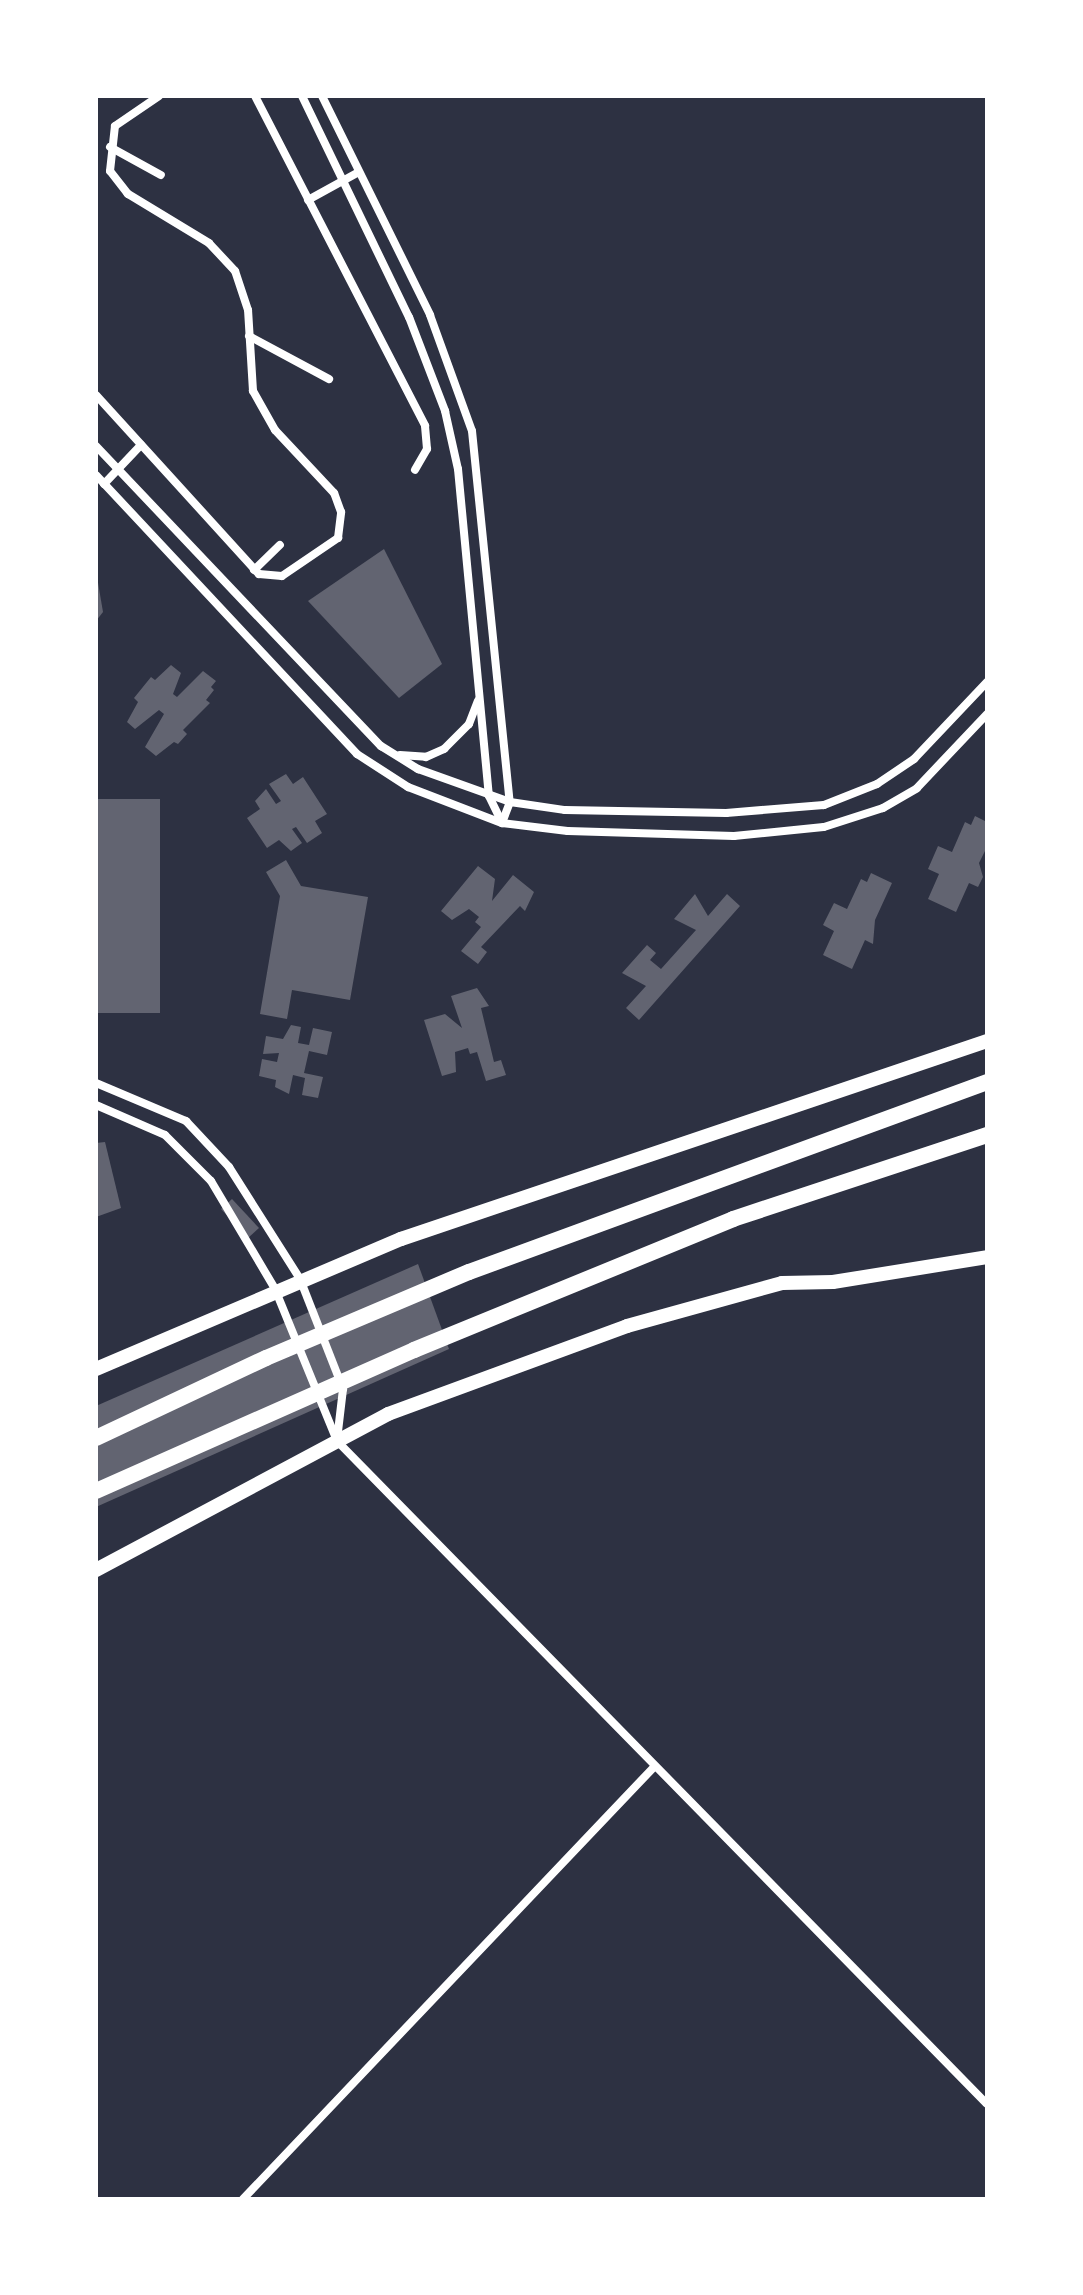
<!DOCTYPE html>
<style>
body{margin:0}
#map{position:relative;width:1083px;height:2295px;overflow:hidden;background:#2d3142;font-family:Mulish,sans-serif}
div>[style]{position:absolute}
.building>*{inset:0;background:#626471}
.minor>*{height:8px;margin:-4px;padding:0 4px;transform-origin:4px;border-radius:4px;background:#fff}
.primary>*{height:14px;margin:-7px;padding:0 7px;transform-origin:7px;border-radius:7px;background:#fff}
.motorway>*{height:16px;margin:-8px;padding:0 8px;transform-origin:8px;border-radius:8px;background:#fff}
span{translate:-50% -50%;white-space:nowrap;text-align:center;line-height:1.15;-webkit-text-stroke:7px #fff;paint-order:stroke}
.frame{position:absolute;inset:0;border:98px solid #fff;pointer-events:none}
</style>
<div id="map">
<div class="building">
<div style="clip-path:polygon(384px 549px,442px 664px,399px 698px,308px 601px)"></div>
<div style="clip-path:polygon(96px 571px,103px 612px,96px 621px)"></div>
<div style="clip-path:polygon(171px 665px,181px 673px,173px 694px,177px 697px,203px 671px,216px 681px,211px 687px,214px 690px,206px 700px,210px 703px,183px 730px,187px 734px,178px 744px,174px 742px,156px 756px,145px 747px,164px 714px,159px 710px,135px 729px,127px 722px,138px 702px,134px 698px,151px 677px,155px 680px)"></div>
<div style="clip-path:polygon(286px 774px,293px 784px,303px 777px,327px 814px,315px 821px,322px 833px,307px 843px,296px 827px,292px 829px,302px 843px,291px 851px,279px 840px,267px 848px,247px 818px,260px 809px,255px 801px,266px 789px,276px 804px,281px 801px,269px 784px)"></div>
<div style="clip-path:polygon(96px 799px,160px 799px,160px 1013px,96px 1013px)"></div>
<div style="clip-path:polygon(975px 816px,987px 822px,987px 847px,979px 863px,983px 877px,978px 887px,969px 883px,956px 912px,928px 899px,939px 874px,928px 869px,938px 846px,952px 852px,965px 822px,971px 825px)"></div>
<div style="clip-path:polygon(286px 860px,301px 886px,368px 897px,350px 1000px,292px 990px,287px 1019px,260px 1014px,280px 896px,266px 872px)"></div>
<div style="clip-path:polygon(478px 866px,495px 879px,492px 901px,513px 875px,534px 892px,525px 911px,520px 906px,481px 947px,487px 952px,478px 964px,461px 951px,481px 927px,475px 922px,479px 917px,469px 909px,452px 920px,441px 911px)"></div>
<div style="clip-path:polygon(871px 873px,892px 883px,875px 920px,873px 944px,865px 940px,852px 969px,823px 955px,834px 931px,823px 925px,834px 903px,847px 909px,861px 879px,867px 882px)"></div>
<div style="clip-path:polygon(695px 894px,708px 916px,727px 894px,740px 906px,639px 1020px,626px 1008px,646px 986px,622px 973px,647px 945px,656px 953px,650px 960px,661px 969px,696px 930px,674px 919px)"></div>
<div style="clip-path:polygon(477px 988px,489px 1006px,481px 1008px,494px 1062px,501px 1060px,506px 1075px,486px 1081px,477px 1052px,470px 1054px,468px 1048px,455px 1052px,456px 1072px,442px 1076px,424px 1020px,445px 1014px,462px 1028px,451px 996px)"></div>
<div style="clip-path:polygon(291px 1025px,301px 1027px,298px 1043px,309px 1045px,313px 1028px,332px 1032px,327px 1055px,309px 1051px,304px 1073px,323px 1077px,318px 1098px,302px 1095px,305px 1078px,293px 1075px,289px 1094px,275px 1087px,276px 1080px,259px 1076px,262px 1059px,277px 1062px,279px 1053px,263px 1054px,266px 1036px,283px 1039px)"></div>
<div style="clip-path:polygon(105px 1142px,121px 1208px,96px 1217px,96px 1143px)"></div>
<div style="clip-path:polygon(232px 1199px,259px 1228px,248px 1238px,221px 1209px)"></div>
<div style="clip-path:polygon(418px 1264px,449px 1349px,96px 1507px,96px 1406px)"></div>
</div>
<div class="minor">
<div style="left:255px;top:96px;width:371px;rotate:62.7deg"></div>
<div style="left:425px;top:426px;width:23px;rotate:85deg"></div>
<div style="left:427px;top:449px;width:24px;rotate:120deg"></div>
<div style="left:302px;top:96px;width:246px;rotate:64.2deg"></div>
<div style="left:409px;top:317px;width:101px;rotate:69deg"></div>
<div style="left:445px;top:411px;width:59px;rotate:77.4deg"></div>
<div style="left:458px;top:469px;width:328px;rotate:84.6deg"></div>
<div style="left:489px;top:796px;width:30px;rotate:64deg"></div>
<div style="left:322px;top:96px;width:244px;rotate:63.7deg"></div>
<div style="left:430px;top:315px;width:123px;rotate:70.1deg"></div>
<div style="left:472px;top:431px;width:373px;rotate:84.2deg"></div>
<div style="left:510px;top:802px;width:22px;rotate:111deg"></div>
<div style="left:110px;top:147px;width:58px;rotate:28.8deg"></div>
<div style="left:308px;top:200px;width:58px;rotate:-28.8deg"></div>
<div style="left:249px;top:336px;width:91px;rotate:28.3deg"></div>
<div style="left:96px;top:395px;width:242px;rotate:47.7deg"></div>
<div style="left:259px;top:574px;width:23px;rotate:5deg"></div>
<div style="left:282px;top:576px;width:68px;rotate:-34.2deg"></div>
<div style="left:338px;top:538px;width:26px;rotate:-83deg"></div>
<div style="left:341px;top:512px;width:20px;rotate:-110deg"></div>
<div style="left:334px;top:493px;width:86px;rotate:-133.1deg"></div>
<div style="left:275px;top:430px;width:45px;rotate:-119.4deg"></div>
<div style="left:253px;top:391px;width:81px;rotate:-93.5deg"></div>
<div style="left:248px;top:310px;width:41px;rotate:-108.4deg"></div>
<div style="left:235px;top:271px;width:38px;rotate:-133deg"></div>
<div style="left:209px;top:243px;width:95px;rotate:-148.8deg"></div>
<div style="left:128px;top:194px;width:29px;rotate:-128deg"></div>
<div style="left:110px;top:171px;width:45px;rotate:-83.7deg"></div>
<div style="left:115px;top:126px;width:53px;rotate:-34.3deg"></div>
<div style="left:96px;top:446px;width:414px;rotate:46.5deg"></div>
<div style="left:381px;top:746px;width:44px;rotate:31.9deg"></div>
<div style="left:418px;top:769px;width:98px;rotate:19.7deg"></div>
<div style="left:510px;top:802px;width:56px;rotate:8.3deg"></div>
<div style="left:565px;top:810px;width:161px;rotate:1.1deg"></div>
<div style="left:726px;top:813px;width:98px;rotate:-4.7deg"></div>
<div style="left:824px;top:805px;width:57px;rotate:-21.6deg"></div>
<div style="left:877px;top:784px;width:45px;rotate:-34deg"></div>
<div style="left:914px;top:759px;width:106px;rotate:-46.5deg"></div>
<div style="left:96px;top:475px;width:382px;rotate:46.9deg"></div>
<div style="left:357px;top:754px;width:61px;rotate:32.9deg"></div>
<div style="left:408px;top:787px;width:101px;rotate:21deg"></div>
<div style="left:502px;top:823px;width:66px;rotate:6.9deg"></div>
<div style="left:568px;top:831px;width:166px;rotate:1.7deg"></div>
<div style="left:734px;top:836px;width:90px;rotate:-5.7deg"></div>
<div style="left:824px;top:827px;width:62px;rotate:-17.9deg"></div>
<div style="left:883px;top:808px;width:39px;rotate:-30deg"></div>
<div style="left:917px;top:788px;width:102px;rotate:-46.6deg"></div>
<div style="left:104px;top:484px;width:54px;rotate:-46.5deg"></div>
<div style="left:254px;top:570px;width:36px;rotate:-44deg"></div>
<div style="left:400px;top:755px;width:26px;rotate:4deg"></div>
<div style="left:426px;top:757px;width:20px;rotate:-24deg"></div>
<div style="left:444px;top:749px;width:35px;rotate:-45deg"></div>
<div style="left:469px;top:724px;width:25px;rotate:-69deg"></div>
<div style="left:96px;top:1083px;width:98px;rotate:22.9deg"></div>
<div style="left:186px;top:1121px;width:63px;rotate:46.9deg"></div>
<div style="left:229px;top:1167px;width:133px;rotate:57.6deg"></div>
<div style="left:300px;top:1279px;width:118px;rotate:68.6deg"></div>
<div style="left:343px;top:1389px;width:51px;rotate:96.7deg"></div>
<div style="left:96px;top:1105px;width:75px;rotate:23.5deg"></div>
<div style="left:165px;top:1135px;width:65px;rotate:45deg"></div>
<div style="left:211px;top:1181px;width:126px;rotate:59.3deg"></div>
<div style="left:275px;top:1289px;width:164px;rotate:67.8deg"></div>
<div style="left:337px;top:1441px;width:928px;rotate:45.57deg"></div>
<div style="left:243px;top:2199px;width:596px;rotate:-46.43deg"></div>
</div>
<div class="primary">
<div style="left:96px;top:1369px;width:332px;rotate:-23.1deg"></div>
<div style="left:401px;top:1239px;width:619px;rotate:-18.67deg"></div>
<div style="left:96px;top:1570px;width:331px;rotate:-28.1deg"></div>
<div style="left:388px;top:1414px;width:255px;rotate:-20.2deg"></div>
<div style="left:627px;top:1326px;width:161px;rotate:-15.5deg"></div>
<div style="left:782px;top:1283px;width:51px;rotate:-1.1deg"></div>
<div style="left:833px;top:1282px;width:156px;rotate:-9.2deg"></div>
</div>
<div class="motorway">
<div style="left:96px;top:1438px;width:188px;rotate:-25.2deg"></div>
<div style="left:266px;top:1358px;width:220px;rotate:-23deg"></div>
<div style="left:469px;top:1272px;width:552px;rotate:-20.14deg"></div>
<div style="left:96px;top:1491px;width:348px;rotate:-23.9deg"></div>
<div style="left:414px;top:1350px;width:345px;rotate:-22.3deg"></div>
<div style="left:733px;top:1219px;width:268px;rotate:-18.3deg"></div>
</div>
<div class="frame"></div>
</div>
